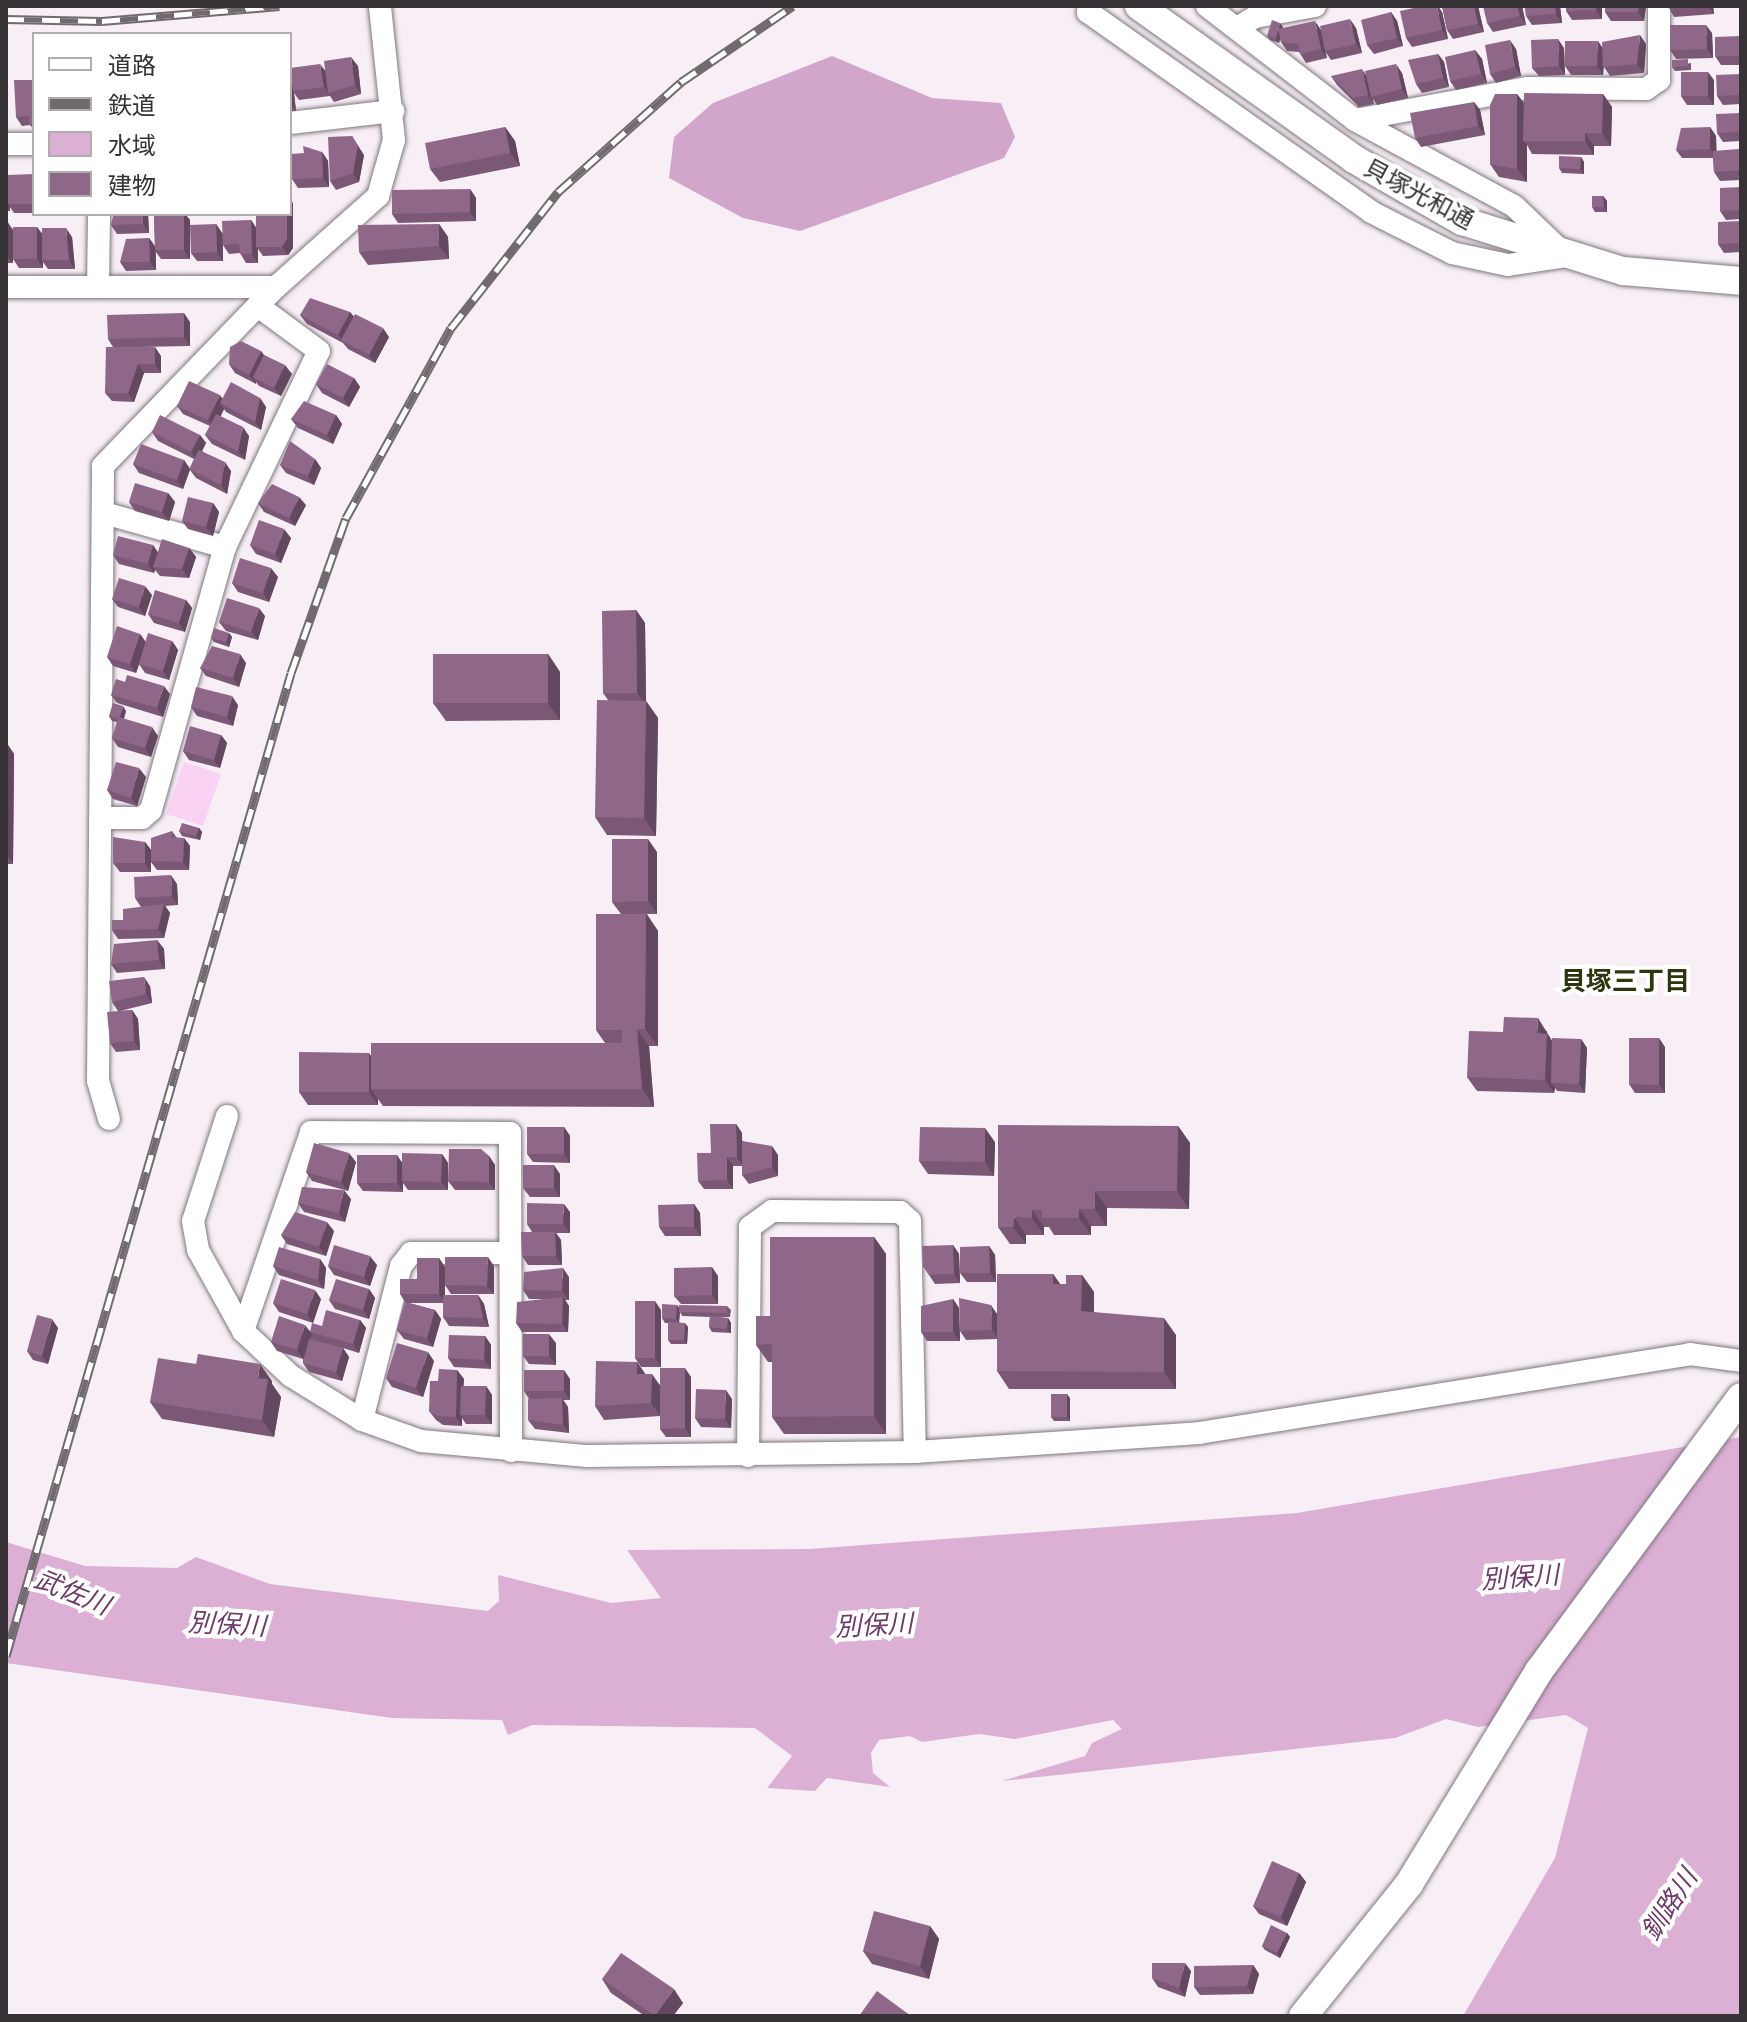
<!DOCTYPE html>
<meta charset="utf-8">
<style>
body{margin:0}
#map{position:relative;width:1747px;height:2022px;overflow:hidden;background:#f7eef6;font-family:Poppins,"Noto Sans JP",sans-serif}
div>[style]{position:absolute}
.green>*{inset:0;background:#fad2f3}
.forest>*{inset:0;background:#d1a6ca}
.water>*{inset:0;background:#dcafd5}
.roads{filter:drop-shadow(0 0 2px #7f777d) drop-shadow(0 0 2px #7f777d)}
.minor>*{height:22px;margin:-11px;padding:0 11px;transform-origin:11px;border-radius:11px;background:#fff}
.tertiary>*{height:28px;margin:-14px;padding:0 14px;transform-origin:14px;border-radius:14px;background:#fff}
.rail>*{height:9px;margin-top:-4.5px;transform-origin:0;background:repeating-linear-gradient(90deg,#fff 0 18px,#716b70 0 36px);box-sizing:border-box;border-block:2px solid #716b70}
.wall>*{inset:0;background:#7b5976}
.shaded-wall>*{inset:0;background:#644860}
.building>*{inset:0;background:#8f6789}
span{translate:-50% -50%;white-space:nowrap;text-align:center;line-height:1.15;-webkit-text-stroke:8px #fff;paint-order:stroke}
.street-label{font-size:24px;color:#363235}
.neighbourhood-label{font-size:26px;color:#2f350d;font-weight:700}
.water-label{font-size:26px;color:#6f3969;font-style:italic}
.frame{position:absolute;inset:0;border:8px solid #363235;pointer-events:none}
.legend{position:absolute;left:32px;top:32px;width:260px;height:184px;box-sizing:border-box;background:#fff;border:2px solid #afadae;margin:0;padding:10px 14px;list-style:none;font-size:24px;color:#363235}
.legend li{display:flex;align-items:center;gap:16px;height:40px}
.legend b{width:40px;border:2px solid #afadae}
</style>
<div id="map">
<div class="green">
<div style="clip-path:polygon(184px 762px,221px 774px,203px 826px,166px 814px)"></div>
</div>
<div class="forest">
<div style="clip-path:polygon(832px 56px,932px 98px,1001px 103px,1015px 137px,1004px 158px,800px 231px,743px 218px,669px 178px,674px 137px,713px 103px)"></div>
</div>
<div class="water">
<div style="clip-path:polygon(1741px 1437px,1741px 2016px,1463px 2016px,1555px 1858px,1588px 1728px,1566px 1715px,1478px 1727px,1446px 1719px,1395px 1738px,1002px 1781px,1085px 1756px,1092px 1743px,1122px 1729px,1113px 1720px,1015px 1739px,979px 1734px,922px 1742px,910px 1736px,879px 1740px,871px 1753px,873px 1773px,890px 1787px,827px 1778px,815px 1791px,767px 1788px,792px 1756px,755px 1728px,532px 1725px,508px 1735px,502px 1720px,392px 1718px,6px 1663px,6px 1542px,85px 1566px,177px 1568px,196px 1557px,270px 1584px,488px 1611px,499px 1601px,498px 1575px,611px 1603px,661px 1598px,627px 1550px,810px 1549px,1297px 1513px)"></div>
</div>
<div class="roads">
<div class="minor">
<div style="left:1091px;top:6px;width:7px;rotate:117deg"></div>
<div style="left:1088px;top:12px;width:347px;rotate:35.2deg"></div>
<div style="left:1371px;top:212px;width:91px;rotate:26.8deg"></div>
<div style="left:1452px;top:253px;width:57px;rotate:12.1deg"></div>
<div style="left:1508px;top:265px;width:60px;rotate:-8.7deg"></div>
<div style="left:1207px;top:6px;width:187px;rotate:37.6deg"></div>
<div style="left:1355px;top:120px;width:181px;rotate:28.4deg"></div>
<div style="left:1514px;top:206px;width:64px;rotate:43.7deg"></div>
<div style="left:1237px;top:28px;width:21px;rotate:-31deg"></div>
<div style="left:1255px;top:17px;width:61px;rotate:-10.4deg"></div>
<div style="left:1355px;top:120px;width:176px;rotate:-10.5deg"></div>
<div style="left:1528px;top:88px;width:118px;rotate:0.5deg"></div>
<div style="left:1646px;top:89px;width:16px;rotate:-35deg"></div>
<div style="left:1659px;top:80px;width:74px;rotate:-90deg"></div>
<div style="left:290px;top:123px;width:104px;rotate:-6.6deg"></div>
<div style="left:6px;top:144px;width:28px"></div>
<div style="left:6px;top:287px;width:270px"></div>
<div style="left:98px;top:287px;width:73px;rotate:-89.2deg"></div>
<div style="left:104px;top:513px;width:126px;rotate:15.7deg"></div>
<div style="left:100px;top:818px;width:42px"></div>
<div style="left:142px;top:818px;width:12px;rotate:-42deg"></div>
<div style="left:151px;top:810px;width:273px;rotate:-74.3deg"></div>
<div style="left:225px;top:547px;width:217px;rotate:-64.4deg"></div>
<div style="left:319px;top:351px;width:76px;rotate:-143.6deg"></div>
<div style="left:227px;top:1116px;width:110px;rotate:107.9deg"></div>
<div style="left:193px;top:1221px;width:29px;rotate:80deg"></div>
<div style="left:198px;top:1250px;width:93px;rotate:60.9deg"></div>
<div style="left:243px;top:1331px;width:66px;rotate:43.2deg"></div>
<div style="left:291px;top:1376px;width:84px;rotate:31.8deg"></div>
<div style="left:362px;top:1420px;width:63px;rotate:19.6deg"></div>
<div style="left:421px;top:1441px;width:167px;rotate:5.2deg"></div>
<div style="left:587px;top:1456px;width:328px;rotate:-0.7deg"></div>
<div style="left:915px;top:1452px;width:285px;rotate:-3.8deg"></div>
<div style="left:1199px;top:1433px;width:497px;rotate:-9.1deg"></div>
<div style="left:1690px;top:1354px;width:51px;rotate:7.8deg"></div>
<div style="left:109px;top:1119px;width:40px;rotate:-106deg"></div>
<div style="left:98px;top:1081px;width:615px;rotate:-89.53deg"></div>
<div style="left:103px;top:466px;width:249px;rotate:-46deg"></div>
<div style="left:276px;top:287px;width:137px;rotate:-41.7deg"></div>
<div style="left:378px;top:196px;width:58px;rotate:-74.1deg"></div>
<div style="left:394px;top:140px;width:135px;rotate:-96deg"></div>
<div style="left:243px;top:1331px;width:210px;rotate:-71.1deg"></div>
<div style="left:311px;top:1132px;width:199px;rotate:0.3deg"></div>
<div style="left:510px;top:1133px;width:318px;rotate:89.8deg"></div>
<div style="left:362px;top:1420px;width:159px;rotate:-75.8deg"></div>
<div style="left:401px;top:1266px;width:16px;rotate:-52deg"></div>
<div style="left:411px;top:1253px;width:98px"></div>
<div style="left:748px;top:1456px;width:229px;rotate:-89.5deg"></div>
<div style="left:750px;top:1227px;width:27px;rotate:-36deg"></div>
<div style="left:772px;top:1211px;width:128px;rotate:0.4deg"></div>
<div style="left:900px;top:1212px;width:13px;rotate:42deg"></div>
<div style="left:910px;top:1221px;width:231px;rotate:88.8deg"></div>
</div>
<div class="tertiary">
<div style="left:1139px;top:6px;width:264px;rotate:35.4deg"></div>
<div style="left:1354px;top:159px;width:125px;rotate:29.9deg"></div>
<div style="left:1462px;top:221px;width:169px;rotate:17.3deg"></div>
<div style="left:1623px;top:271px;width:118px;rotate:4.8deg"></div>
<div style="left:1303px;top:2016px;width:169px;rotate:-51.2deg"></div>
<div style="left:1409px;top:1884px;width:250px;rotate:-58.6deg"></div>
<div style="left:1539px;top:1671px;width:340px;rotate:-53.6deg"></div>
</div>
</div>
<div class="rail">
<div style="left:6px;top:19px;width:96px;rotate:1.2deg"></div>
<div style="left:102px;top:21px;width:178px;rotate:-4.8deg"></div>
<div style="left:6px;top:1656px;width:1023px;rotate:-73.83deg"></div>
<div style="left:291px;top:673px;width:164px;rotate:-70.5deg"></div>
<div style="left:346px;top:518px;width:217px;rotate:-61.1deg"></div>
<div style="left:451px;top:328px;width:173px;rotate:-51.8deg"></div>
<div style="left:558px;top:192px;width:165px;rotate:-41.8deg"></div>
<div style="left:681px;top:82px;width:135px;rotate:-34.2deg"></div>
</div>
<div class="wall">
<div style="clip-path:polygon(1442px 6px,1478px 6px,1484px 32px,1453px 39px,1447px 30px)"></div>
<div style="clip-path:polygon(1522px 6px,1526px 25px,1493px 32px,1487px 23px)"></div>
<div style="clip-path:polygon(1525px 6px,1560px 6px,1562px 23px,1532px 25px,1526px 16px)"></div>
<div style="clip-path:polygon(1566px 6px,1602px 6px,1602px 19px,1572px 20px,1566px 11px)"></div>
<div style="clip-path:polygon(1605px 6px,1646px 6px,1644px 21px,1611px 21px,1605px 12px)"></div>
<div style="clip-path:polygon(1668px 6px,1713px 6px,1714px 14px,1674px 17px)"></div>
<div style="clip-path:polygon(1391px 12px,1397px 21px,1403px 46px,1374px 54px,1367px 45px)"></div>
<div style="clip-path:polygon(1442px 12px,1448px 39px,1412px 47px,1406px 38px)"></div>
<div style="clip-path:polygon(1283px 28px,1321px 30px,1356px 28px,1362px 53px,1331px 60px,1325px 51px,1327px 58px,1306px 63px,1299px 52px,1287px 51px,1281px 42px,1280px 39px,1279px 43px,1270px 40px,1267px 36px)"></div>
<div style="clip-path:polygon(1712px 33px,1713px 58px,1676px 59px,1670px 50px)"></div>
<div style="clip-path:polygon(1741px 36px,1741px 65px,1721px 65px,1715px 56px)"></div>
<div style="clip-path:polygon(1646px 44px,1644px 73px,1610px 76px,1604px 67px,1603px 75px,1571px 75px,1565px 66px,1602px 47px)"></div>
<div style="clip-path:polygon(1564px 48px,1565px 75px,1539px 76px,1532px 68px)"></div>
<div style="clip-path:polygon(1516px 49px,1521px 76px,1496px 83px,1490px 74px)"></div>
<div style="clip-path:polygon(1475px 50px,1482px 59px,1487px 83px,1456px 90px,1450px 81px)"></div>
<div style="clip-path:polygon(1438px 54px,1444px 62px,1449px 87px,1422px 93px,1416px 84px)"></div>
<div style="clip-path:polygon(1691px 63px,1691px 70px,1675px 71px,1672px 67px)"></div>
<div style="clip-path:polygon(358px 66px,361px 94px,334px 102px,330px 96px,299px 100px,294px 93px,296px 111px,290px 111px,290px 68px,325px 70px)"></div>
<div style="clip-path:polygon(1402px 73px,1408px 98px,1377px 105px,1373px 99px,1374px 104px,1359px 107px,1337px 85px,1331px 76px,1366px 76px)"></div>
<div style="clip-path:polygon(1741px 74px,1741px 104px,1723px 105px,1717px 96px)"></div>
<div style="clip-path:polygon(34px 80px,34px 130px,30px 125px,22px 126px,16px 117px)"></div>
<div style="clip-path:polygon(1714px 80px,1714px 105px,1687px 105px,1681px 96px)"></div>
<div style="clip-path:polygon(1517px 94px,1524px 103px,1603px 94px,1612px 107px,1611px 146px,1594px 146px,1594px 155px,1532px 154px,1527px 145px,1527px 182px,1499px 177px,1490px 164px)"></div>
<div style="clip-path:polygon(1474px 102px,1480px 110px,1485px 135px,1421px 147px,1415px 138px)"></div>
<div style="clip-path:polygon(1741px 113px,1741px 141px,1723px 142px,1717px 133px)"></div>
<div style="clip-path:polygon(505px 127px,515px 141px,520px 166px,440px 182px,430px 169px)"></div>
<div style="clip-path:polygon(1710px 127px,1716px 136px,1716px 151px,1741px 151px,1741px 180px,1720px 181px,1714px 172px,1713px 158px,1682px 158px,1676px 150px)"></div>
<div style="clip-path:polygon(322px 152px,328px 161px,329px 187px,298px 188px,292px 179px)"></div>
<div style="clip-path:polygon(364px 155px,359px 182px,336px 190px,330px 181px)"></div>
<div style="clip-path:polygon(1581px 157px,1584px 162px,1584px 174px,1562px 173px,1559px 168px)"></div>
<div style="clip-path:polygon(34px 174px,34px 213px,14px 213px,10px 207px,10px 211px,6px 211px,6px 183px,8px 186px)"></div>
<div style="clip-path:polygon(1741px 187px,1741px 219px,1726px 220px,1720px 211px)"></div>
<div style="clip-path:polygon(470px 189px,476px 198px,476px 221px,398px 223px,392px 214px)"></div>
<div style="clip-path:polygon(1603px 196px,1607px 201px,1607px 212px,1595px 212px,1592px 207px)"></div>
<div style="clip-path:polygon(293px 203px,293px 248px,288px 255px,263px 256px,258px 249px,258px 263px,246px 263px,240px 253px,229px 254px,223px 245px,223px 261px,197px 261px,191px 253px,216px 224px,222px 233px,251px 220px,256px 228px)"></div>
<div style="clip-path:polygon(114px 214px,148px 214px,149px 233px,117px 234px,111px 225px)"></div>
<div style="clip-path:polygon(154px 214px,185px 214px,190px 220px,190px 259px,161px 259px,156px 252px,156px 270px,126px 271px,120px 262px,149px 238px,155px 246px)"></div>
<div style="clip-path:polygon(6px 221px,13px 230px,72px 237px,75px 269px,48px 269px,43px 262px,43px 268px,19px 268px,13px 259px,13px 241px,13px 263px,6px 263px)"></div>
<div style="clip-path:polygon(1741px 221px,1741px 252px,1724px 253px,1718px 244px)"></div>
<div style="clip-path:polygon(439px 224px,448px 237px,449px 259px,368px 265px,359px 252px)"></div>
<div style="clip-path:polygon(350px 312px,354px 317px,389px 337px,375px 363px,348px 349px,343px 343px,307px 324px,300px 315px)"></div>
<div style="clip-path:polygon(190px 322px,190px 346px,140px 347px,161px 356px,161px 373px,144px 373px,134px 402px,112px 401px,105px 393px,113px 347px,108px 339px)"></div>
<div style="clip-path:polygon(261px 351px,264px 355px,292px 374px,281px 396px,259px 386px,256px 382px,256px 384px,235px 373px,229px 364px)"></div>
<div style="clip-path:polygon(354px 378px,360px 387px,349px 407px,322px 393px,316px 384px)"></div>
<div style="clip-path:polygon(222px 398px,260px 398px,266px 407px,261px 430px,226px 412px,224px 409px,220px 416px,249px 436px,245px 460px,212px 444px,205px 435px,210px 426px,183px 414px,177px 406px)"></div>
<div style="clip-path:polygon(336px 415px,342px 424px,333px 444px,298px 428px,291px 419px)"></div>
<div style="clip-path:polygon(152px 432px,200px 435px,206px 443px,202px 451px,231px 471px,227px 494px,196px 478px,190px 470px,183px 489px,139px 473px,133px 464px,184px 460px,190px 469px,194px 459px,158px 441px)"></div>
<div style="clip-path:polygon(315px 459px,321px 468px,314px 485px,286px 473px,280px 465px)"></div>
<div style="clip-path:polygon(168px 493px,175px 502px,169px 521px,135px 511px,129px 502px)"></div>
<div style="clip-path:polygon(213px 503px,219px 512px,213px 536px,188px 529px,182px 521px)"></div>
<div style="clip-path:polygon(258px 503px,306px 505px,295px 526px,264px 512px)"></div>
<div style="clip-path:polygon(291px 538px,281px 563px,256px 554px,250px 545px)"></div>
<div style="clip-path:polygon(153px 545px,158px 553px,189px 548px,196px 557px,189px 578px,160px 576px,155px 570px,154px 573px,119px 564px,113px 555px)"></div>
<div style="clip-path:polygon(278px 577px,269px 602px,238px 592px,232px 583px)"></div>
<div style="clip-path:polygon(152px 595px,145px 616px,118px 607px,112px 599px)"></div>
<div style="clip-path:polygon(186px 600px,192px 608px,185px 632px,154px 623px,148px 614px)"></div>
<div style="clip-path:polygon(636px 610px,645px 623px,646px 701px,658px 718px,656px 836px,607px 835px,595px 817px,608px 700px,603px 693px)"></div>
<div style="clip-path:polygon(265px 616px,258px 640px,226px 631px,219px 622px)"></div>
<div style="clip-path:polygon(229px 633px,232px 637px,229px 647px,214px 642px,211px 638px)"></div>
<div style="clip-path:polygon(140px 634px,146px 642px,172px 641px,178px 650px,169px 680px,145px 673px,139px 664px,140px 662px,136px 673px,113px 666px,107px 657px)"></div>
<div style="clip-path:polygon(548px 654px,560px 672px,560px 720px,446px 721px,433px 703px)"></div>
<div style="clip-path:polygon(246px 663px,239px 687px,206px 676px,200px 668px)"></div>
<div style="clip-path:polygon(170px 694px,163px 717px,117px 703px,111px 695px)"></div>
<div style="clip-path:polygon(238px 705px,233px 726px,197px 716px,191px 707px)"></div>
<div style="clip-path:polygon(126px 711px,124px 719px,158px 736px,151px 757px,118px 747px,112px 738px,117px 722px,112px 721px,109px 716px)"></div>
<div style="clip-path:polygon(221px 735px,227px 743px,220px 768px,189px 760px,183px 751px)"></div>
<div style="clip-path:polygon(6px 742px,14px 754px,13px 864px,6px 864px)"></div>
<div style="clip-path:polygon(146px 777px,137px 806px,113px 799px,107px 790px)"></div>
<div style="clip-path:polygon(199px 828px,202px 832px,200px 840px,182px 836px,179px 831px)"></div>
<div style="clip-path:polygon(172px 831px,177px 838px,184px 838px,190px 846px,189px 870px,157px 870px,151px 862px,151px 872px,120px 872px,113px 863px,145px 842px,151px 850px)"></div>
<div style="clip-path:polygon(657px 852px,657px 914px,647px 914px,658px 931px,658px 1046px,649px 1046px,654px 1107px,383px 1106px,378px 1099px,378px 1105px,308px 1105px,299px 1092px,371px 1056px,605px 1043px,596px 1030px,621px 914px,612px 902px)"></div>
<div style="clip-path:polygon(177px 884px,178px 905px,165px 906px,170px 913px,164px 938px,118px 939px,112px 930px,123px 920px,141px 907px,135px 898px)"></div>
<div style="clip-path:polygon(157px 940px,164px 949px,165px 969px,117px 973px,111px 964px)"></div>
<div style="clip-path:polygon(150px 986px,152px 1003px,120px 1011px,132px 1010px,138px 1019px,140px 1050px,116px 1052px,110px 1043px,118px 1011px,112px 1002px)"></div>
<div style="clip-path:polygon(1547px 1031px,1547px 1034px,1552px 1042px,1581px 1039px,1587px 1048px,1585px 1093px,1557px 1091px,1555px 1088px,1554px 1093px,1477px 1091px,1467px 1077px,1503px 1032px)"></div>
<div style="clip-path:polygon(1665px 1047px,1665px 1093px,1635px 1093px,1629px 1084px)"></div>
<div style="clip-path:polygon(736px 1124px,742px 1133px,742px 1141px,778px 1155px,778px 1176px,749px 1184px,742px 1175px,742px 1166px,733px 1166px,733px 1189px,704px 1189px,698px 1181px,711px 1153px)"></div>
<div style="clip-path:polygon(1178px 1126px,1190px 1143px,1189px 1209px,1107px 1208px,1107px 1226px,1091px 1226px,1091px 1235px,1054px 1235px,1049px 1227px,1044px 1227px,1044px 1235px,1026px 1235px,1026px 1244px,1010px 1244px,998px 1227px)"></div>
<div style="clip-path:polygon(564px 1127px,570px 1136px,570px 1163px,533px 1162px,527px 1154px)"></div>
<div style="clip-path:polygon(995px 1142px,994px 1176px,928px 1174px,919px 1161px)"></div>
<div style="clip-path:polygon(442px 1154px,448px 1163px,448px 1190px,408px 1190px,403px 1183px,403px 1192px,363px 1191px,357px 1183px,402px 1162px)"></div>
<div style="clip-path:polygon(489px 1156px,495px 1165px,495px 1190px,455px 1190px,448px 1181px)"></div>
<div style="clip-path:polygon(356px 1162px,348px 1191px,312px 1181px,306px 1172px)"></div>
<div style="clip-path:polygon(560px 1174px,560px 1197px,530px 1197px,523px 1188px)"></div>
<div style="clip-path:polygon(351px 1199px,345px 1222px,304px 1212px,298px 1203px)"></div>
<div style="clip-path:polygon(694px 1204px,700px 1213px,701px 1236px,665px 1236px,659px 1227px)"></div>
<div style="clip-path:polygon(570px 1212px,570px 1233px,556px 1233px,561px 1240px,562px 1265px,528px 1265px,522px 1256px,532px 1232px,527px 1224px)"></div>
<div style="clip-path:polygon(334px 1231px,326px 1256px,287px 1244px,281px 1235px)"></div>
<div style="clip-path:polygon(874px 1237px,886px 1254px,886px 1434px,784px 1434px,772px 1417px,772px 1362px,768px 1362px,756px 1345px,770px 1316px)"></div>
<div style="clip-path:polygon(953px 1245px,959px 1254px,960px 1283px,935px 1284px,923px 1266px)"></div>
<div style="clip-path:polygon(989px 1246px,995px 1255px,996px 1282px,967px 1282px,960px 1273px)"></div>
<div style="clip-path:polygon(439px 1258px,445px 1267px,494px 1266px,494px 1294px,451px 1294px,445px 1285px,445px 1295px,478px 1295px,484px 1304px,489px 1327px,449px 1326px,443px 1317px,443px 1303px,409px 1303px,435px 1310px,441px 1319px,433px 1347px,404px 1339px,397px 1330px,405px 1302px,400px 1294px)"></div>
<div style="clip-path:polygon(320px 1259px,326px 1268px,324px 1289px,279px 1275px,273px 1266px)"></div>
<div style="clip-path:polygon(377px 1265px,370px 1286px,334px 1275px,328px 1266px)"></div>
<div style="clip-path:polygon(1053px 1274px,1060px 1284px,1066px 1284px,1082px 1275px,1094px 1292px,1094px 1312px,1176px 1335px,1176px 1389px,1009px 1389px,997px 1371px,997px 1339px,966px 1340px,960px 1331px,997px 1313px)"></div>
<div style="clip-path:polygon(718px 1276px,718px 1304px,681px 1304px,674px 1296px)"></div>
<div style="clip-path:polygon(569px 1277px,569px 1300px,565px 1300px,569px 1306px,568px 1332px,522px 1332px,516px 1323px,543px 1299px,529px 1299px,523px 1290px)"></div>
<div style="clip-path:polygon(369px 1289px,375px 1298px,369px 1319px,335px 1309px,329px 1300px)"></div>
<div style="clip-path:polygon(321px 1299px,313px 1323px,279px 1312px,273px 1303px)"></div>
<div style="clip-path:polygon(953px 1299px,959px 1308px,960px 1341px,927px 1341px,921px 1332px)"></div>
<div style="clip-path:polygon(677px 1305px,679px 1308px,727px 1306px,731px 1310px,730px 1317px,710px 1317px,728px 1318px,731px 1323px,731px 1333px,712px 1332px,709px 1327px,710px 1317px,682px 1316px,680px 1312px,679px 1322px,688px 1327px,687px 1344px,671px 1344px,668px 1340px,668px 1323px,665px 1323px,662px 1318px)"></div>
<div style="clip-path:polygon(661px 1310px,661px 1367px,641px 1367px,635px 1358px)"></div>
<div style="clip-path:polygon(360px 1320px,366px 1328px,359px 1353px,343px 1348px,349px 1357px,342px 1381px,309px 1372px,303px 1363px,303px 1359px,277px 1351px,271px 1342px,310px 1331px,322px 1326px)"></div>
<div style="clip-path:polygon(58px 1328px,48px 1364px,33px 1360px,27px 1351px)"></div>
<div style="clip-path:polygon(485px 1336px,491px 1345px,491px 1369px,454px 1367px,448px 1358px)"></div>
<div style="clip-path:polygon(556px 1343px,556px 1365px,529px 1364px,523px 1356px)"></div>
<div style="clip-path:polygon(434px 1361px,423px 1397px,392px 1387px,386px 1378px)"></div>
<div style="clip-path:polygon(637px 1362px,645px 1374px,660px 1385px,691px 1377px,691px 1437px,666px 1437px,660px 1429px,660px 1416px,604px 1420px,595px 1406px)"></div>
<div style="clip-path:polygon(457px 1370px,464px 1379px,463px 1386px,486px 1386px,492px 1395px,492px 1424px,466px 1424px,462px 1418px,462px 1426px,443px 1425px,436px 1420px,429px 1411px,438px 1381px)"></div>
<div style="clip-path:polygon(570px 1379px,570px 1400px,563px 1400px,568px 1407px,569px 1433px,535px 1429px,528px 1420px,529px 1399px,524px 1391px)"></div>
<div style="clip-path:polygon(272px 1381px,272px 1384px,281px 1397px,274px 1437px,162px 1419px,150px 1402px)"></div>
<div style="clip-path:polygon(1070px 1398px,1070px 1421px,1054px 1421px,1051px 1417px)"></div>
<div style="clip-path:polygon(732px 1399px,731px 1428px,701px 1427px,695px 1418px)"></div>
<div style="clip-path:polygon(1299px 1873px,1306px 1882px,1287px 1926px,1259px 1914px,1253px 1906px)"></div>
<div style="clip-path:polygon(930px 1926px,939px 1939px,929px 1979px,872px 1964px,863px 1951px)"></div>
<div style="clip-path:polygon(1287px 1933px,1290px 1937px,1280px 1958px,1265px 1950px,1262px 1946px)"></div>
<div style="clip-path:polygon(1253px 1965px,1259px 1974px,1253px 1994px,1200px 1995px,1194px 1987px)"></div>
<div style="clip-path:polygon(1191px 1971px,1185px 1997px,1158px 1987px,1152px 1978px)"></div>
<div style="clip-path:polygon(602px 1979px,683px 2003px,673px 2016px,645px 2016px,611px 1993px)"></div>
</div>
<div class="shaded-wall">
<div style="clip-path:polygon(1437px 6px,1438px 6px,1442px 12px,1448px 39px,1442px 30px)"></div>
<div style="clip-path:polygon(1474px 6px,1478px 6px,1484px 32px,1478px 24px)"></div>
<div style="clip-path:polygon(1517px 6px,1522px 6px,1526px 25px,1520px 16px)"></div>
<div style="clip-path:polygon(1555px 6px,1560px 6px,1562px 23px,1556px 14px)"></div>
<div style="clip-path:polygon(1596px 6px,1602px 6px,1602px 19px,1596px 10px)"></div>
<div style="clip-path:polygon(1639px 6px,1646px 6px,1644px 21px,1638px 12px)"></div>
<div style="clip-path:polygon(1708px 6px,1713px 6px,1714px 14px)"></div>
<div style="clip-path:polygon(1391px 12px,1397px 21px,1403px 46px,1397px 38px)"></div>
<div style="clip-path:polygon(1350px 19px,1356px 28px,1362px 53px,1356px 44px)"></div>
<div style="clip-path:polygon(1315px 21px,1321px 30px,1327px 58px,1321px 49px)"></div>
<div style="clip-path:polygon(1280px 23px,1283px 27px,1279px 43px,1276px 38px)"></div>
<div style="clip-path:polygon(1706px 25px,1712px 33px,1713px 58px,1707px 49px)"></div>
<div style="clip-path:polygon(1640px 35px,1646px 44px,1644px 73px,1637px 64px)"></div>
<div style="clip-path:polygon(1558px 39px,1564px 48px,1565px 75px,1559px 66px)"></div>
<div style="clip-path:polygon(1510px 40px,1516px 49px,1521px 76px,1515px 67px)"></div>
<div style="clip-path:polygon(1598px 41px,1604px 50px,1603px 75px,1597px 66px)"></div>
<div style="clip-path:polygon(1475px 50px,1482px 59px,1487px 83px,1481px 74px)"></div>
<div style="clip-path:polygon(1438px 54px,1444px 62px,1449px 87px,1443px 78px)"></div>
<div style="clip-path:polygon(351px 57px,358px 66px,361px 94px,355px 85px)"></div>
<div style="clip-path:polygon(320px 64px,327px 73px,328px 93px,330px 96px,324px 87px)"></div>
<div style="clip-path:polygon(1396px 64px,1402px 73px,1408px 98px,1402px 89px)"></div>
<div style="clip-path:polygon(1362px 69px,1368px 78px,1371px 97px,1374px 104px,1368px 95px)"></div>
<div style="clip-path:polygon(1708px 72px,1714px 80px,1714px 105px,1708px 96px)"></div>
<div style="clip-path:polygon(290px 73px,292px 75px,296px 111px,290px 102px)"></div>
<div style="clip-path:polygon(1517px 94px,1527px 107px,1523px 141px,1527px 145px,1527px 182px,1517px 169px)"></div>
<div style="clip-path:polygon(1603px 94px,1612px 107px,1611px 146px,1602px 133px)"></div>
<div style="clip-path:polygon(1474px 102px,1480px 110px,1485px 135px,1478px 126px)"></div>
<div style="clip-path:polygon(505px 127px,515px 141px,520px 166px,510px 153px)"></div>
<div style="clip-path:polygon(1710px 127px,1716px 136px,1717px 158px,1710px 149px)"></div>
<div style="clip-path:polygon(1585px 133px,1594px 146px,1594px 155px,1585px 141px)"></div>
<div style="clip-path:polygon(352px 136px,364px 155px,359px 182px,353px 173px)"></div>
<div style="clip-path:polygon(322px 152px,328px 161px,329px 187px,323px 178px)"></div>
<div style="clip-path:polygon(1581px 157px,1584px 162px,1584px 174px,1580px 169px)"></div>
<div style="clip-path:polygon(290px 161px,291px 161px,292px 187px,290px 184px)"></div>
<div style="clip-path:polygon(6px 183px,10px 189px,8px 204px,10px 207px,10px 211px,6px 205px)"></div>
<div style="clip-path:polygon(470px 189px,476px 198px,476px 221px,470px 212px)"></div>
<div style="clip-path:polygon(1603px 196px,1607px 201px,1607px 212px,1604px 207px)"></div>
<div style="clip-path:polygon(290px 199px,293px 203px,293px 248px,288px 255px,282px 247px,287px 214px,290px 214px)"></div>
<div style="clip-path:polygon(143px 214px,148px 214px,149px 233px,143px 224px)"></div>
<div style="clip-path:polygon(184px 214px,185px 214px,190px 220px,190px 259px,184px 250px)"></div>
<div style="clip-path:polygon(251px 220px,257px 229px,258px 263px,252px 254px)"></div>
<div style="clip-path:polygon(7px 221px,13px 230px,13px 263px,6px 255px)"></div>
<div style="clip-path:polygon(216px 224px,222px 233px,223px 261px,217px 252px)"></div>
<div style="clip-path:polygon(439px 224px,448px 237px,449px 259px,439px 246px)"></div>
<div style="clip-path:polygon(37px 227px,44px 236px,42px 260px,43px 262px,43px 268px,37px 259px)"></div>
<div style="clip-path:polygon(66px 228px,72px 237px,75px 269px,69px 260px)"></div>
<div style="clip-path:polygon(149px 238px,155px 247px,156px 270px,150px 262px)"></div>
<div style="clip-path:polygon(350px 312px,357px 321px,343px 341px,338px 335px)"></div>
<div style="clip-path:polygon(184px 313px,190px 322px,190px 346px,184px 337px)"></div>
<div style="clip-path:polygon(383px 328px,389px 337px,375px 363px,369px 355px)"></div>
<div style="clip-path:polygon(155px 347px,161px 356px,161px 373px,155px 364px)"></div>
<div style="clip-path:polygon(261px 351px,267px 360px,253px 377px,256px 382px,256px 384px,249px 375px)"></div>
<div style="clip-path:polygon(138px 364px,144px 373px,134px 402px,128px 393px)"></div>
<div style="clip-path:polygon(285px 365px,292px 374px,281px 396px,274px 388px)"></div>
<div style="clip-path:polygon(354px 378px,360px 387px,349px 407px,343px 398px)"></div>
<div style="clip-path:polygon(220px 395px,226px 404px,220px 403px,224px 409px,215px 429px,208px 420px)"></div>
<div style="clip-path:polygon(260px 398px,266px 407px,261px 430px,255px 422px)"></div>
<div style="clip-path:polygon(336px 415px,342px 424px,333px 444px,327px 435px)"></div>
<div style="clip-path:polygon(243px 427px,249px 436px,245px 460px,238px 451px)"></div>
<div style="clip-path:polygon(200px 435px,206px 443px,197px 461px,191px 452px)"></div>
<div style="clip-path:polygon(315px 459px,321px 468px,314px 485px,308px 476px)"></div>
<div style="clip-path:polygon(184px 460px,190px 469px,183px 489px,177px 480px)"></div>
<div style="clip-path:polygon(225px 462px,231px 471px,227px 494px,221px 485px)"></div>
<div style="clip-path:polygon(168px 493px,175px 502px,169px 521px,162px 512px)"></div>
<div style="clip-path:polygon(299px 497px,306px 505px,295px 526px,289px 518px)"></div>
<div style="clip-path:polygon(213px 503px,219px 512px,213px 536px,206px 527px)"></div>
<div style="clip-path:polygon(284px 529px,291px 538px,281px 563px,275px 554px)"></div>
<div style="clip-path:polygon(153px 545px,159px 554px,153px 567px,155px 570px,154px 573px,148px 564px)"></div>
<div style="clip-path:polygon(189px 548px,196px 557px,189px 578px,182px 569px)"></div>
<div style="clip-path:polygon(271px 568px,278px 577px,269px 602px,263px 593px)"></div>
<div style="clip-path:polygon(145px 586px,152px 595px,145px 616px,139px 607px)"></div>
<div style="clip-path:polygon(186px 600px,192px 608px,185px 632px,179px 623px)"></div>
<div style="clip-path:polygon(259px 608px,265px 616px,258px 640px,251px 632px)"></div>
<div style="clip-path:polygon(636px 610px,645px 623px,646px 701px,658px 718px,656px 836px,644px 818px,646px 705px,637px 693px)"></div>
<div style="clip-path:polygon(229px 633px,232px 637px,229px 647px,226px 642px)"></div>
<div style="clip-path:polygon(140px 634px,146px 643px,136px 673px,130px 664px)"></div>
<div style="clip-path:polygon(172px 641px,178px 650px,169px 680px,163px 671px)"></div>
<div style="clip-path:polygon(240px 654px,246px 663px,239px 687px,233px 678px)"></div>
<div style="clip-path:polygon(548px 654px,560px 672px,560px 720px,548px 703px)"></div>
<div style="clip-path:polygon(164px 686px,170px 694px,163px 717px,157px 708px)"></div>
<div style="clip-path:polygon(232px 696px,238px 705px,233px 726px,227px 717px)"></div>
<div style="clip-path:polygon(123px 706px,126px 711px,122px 724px,119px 719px)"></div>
<div style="clip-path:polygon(152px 727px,158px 736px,151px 757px,145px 748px)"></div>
<div style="clip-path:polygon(221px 735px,227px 743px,220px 768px,214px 760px)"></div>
<div style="clip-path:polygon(6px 742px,14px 754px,13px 864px,6px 854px)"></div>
<div style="clip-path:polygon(139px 768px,146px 777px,137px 806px,131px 798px)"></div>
<div style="clip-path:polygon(199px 828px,202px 832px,200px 840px,196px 836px)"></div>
<div style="clip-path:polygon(184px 838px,190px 846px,189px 870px,183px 862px)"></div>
<div style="clip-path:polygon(648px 839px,657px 852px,657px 914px,648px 901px)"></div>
<div style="clip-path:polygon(145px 842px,151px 850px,151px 872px,145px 863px)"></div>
<div style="clip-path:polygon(171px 875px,177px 884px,178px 905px,172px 896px)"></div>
<div style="clip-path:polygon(164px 904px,170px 913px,164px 938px,158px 929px)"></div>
<div style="clip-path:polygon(646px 914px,658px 931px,658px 1046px,645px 1029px)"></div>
<div style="clip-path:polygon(157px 940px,164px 949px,165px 969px,159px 960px)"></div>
<div style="clip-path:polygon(144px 977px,150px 986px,152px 1003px,146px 994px)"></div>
<div style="clip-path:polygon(132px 1010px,138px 1019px,140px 1050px,134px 1041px)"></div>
<div style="clip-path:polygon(1538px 1018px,1556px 1047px,1551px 1083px,1555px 1088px,1554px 1093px,1545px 1080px,1537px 1033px)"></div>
<div style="clip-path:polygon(637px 1029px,649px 1046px,654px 1107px,642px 1089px)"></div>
<div style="clip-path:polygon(1659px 1038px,1665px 1047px,1665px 1093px,1659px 1085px)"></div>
<div style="clip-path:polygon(1581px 1039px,1587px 1048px,1585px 1093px,1579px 1084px)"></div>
<div style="clip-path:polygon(369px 1053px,378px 1066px,371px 1089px,378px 1099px,378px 1105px,369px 1092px)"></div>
<div style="clip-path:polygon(736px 1124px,742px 1133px,743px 1166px,737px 1157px)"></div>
<div style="clip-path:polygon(1178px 1126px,1190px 1143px,1189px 1209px,1177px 1191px)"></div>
<div style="clip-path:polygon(564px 1127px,570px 1136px,570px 1163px,564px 1154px)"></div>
<div style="clip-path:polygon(985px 1128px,995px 1142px,994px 1176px,985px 1162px)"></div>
<div style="clip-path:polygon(772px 1146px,778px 1155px,778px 1176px,772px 1167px)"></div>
<div style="clip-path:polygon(349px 1153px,356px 1162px,348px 1191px,341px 1182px)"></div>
<div style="clip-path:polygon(442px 1154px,448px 1163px,448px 1190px,441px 1182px)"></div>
<div style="clip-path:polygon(397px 1155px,403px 1164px,403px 1192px,397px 1183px)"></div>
<div style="clip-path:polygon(489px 1156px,495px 1165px,495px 1190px,489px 1182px)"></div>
<div style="clip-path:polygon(727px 1157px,733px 1166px,733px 1189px,727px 1180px)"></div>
<div style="clip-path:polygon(554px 1165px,560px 1174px,560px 1197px,554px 1188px)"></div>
<div style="clip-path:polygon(344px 1190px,351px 1199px,345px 1222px,339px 1213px)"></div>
<div style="clip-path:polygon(1095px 1191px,1107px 1208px,1107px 1226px,1095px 1209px)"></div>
<div style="clip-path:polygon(564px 1204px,570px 1212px,570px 1233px,563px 1224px)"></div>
<div style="clip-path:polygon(694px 1204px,700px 1213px,701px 1236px,694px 1227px)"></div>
<div style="clip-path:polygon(1079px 1209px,1091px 1226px,1091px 1235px,1079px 1218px)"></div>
<div style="clip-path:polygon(1032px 1210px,1044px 1227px,1044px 1235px,1032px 1218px)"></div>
<div style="clip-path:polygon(1014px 1217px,1026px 1235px,1026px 1244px,1013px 1227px)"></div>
<div style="clip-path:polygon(327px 1222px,334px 1231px,326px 1256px,319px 1247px)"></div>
<div style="clip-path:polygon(555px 1232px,561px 1240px,562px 1265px,556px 1256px)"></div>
<div style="clip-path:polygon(874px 1237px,886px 1254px,886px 1434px,874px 1416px)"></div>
<div style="clip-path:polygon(953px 1245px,959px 1254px,960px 1283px,954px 1274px)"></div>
<div style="clip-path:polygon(989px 1246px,995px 1255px,996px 1282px,990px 1273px)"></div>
<div style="clip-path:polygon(370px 1256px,377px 1265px,370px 1286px,364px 1277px)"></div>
<div style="clip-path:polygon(488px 1257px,494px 1266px,494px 1294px,487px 1286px)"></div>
<div style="clip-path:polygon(439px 1258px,445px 1267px,445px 1303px,439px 1294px)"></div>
<div style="clip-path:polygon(320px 1259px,326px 1268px,324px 1289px,318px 1280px)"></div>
<div style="clip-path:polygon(712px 1267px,718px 1276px,718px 1304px,712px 1295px)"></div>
<div style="clip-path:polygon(563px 1268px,569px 1277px,569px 1300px,562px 1291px)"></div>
<div style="clip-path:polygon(1053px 1274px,1065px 1291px,1053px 1284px)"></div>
<div style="clip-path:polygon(1082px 1275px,1094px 1292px,1094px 1329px,1081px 1311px)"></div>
<div style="clip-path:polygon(369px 1289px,375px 1298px,369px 1319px,363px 1310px)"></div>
<div style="clip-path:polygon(315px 1290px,321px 1299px,313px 1323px,307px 1314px)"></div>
<div style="clip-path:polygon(478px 1295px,484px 1304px,489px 1327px,483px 1318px)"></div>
<div style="clip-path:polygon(563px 1297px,569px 1306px,568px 1332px,562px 1324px)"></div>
<div style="clip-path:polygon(953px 1299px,959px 1308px,960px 1341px,953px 1332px)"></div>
<div style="clip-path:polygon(655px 1301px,661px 1310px,661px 1367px,655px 1358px)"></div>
<div style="clip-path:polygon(677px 1305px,680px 1309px,679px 1323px,676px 1319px)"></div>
<div style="clip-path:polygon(991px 1305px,997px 1314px,998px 1339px,992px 1330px)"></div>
<div style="clip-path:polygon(435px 1310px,441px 1319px,433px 1347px,427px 1338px)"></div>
<div style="clip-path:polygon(728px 1318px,731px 1323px,731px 1333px,727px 1329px)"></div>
<div style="clip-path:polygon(1164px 1318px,1176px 1335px,1176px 1389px,1164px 1372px)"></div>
<div style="clip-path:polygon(52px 1319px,58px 1328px,48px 1364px,42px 1356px)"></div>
<div style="clip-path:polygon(360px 1320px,366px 1328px,359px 1353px,353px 1344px)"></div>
<div style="clip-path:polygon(685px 1323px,688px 1327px,687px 1344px,684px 1340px)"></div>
<div style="clip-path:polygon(305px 1325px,312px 1334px,303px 1359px,297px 1350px)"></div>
<div style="clip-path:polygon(549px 1334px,556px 1343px,556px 1365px,549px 1356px)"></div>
<div style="clip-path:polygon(485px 1336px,491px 1345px,491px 1369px,484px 1360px)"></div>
<div style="clip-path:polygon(343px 1348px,349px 1357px,342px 1381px,336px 1372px)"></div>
<div style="clip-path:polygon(428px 1352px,434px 1361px,423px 1397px,416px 1388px)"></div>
<div style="clip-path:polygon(637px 1362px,646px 1375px,637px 1374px)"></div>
<div style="clip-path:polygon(260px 1364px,272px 1381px,272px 1384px,281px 1397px,274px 1437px,262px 1420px,258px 1378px)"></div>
<div style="clip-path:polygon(685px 1368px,691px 1377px,691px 1437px,685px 1428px)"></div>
<div style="clip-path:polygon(457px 1370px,464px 1379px,462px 1415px,460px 1415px,462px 1418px,462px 1426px,456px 1417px)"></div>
<div style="clip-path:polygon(564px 1370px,570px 1379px,570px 1400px,564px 1391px)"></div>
<div style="clip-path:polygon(652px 1374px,661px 1387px,661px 1416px,651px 1403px)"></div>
<div style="clip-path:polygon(486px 1386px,492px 1395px,492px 1424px,485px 1415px)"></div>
<div style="clip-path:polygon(726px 1390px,732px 1399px,731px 1428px,725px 1419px)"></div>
<div style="clip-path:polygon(1067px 1394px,1070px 1398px,1070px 1421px,1067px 1417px)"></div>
<div style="clip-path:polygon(562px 1398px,568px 1407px,569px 1433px,563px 1425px)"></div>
<div style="clip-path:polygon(1299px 1873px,1306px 1882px,1287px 1926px,1281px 1917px)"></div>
<div style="clip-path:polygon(930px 1926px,939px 1939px,929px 1979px,920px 1966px)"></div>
<div style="clip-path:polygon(1287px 1933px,1290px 1937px,1280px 1958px,1277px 1953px)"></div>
<div style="clip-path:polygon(1185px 1963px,1191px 1971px,1185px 1997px,1179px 1988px)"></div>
<div style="clip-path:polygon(1253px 1965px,1259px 1974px,1253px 1994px,1247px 1986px)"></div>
<div style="clip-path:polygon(674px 1989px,683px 2003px,673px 2016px,655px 2016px)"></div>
</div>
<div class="building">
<div style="clip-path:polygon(1423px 6px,1437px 6px,1442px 30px,1406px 38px,1400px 11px)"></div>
<div style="clip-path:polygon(1442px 6px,1474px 6px,1478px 24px,1447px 30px)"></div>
<div style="clip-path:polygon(1483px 6px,1517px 6px,1520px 16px,1487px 23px)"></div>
<div style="clip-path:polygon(1525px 6px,1555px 6px,1556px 14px,1526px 16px)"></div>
<div style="clip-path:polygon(1566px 6px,1596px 6px,1596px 10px,1566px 11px)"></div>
<div style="clip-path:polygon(1605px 6px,1639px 6px,1638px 12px,1605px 12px)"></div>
<div style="clip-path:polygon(1668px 6px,1696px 6px,1668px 8px)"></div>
<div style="clip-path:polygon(1391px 12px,1397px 38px,1367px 45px,1361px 20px)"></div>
<div style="clip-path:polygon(1350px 19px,1356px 44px,1325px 51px,1320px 26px)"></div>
<div style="clip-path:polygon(1272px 20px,1280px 23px,1276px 38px,1267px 36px)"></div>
<div style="clip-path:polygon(1315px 21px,1321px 49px,1300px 54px,1298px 44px,1281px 42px,1278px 29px)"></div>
<div style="clip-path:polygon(1670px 25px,1706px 25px,1707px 49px,1670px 50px)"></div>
<div style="clip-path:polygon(1640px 35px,1637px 64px,1603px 67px,1602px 42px)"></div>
<div style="clip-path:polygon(1741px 36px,1741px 56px,1715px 56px,1715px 37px)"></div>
<div style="clip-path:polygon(1558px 39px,1559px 66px,1532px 68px,1531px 40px)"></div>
<div style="clip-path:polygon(1510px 40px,1515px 67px,1490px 74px,1485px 45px)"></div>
<div style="clip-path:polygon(1565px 41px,1598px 41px,1597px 66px,1565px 66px)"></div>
<div style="clip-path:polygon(1475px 50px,1481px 74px,1450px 81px,1445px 57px)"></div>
<div style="clip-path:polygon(1438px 54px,1443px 78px,1416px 84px,1408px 60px)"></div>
<div style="clip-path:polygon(351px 57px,355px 85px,328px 93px,324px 61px)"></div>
<div style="clip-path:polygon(1688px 59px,1688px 66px,1672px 67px,1672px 60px)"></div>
<div style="clip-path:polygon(320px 64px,324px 87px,293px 91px,290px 68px)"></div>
<div style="clip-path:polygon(1396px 64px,1402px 89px,1371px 97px,1365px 71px)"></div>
<div style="clip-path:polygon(1362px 69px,1368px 95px,1353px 98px,1331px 76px)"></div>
<div style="clip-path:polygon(1681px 72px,1708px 72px,1708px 96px,1681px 96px)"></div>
<div style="clip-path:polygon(1741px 74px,1741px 95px,1717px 96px,1716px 75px)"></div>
<div style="clip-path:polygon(14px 80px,34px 80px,34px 124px,29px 124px,29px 116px,16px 117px)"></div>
<div style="clip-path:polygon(1524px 93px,1603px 94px,1602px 133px,1585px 133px,1585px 141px,1523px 141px)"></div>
<div style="clip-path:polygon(1495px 94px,1517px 94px,1517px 169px,1490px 164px,1490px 105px)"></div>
<div style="clip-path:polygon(1474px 102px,1478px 126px,1415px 138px,1410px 113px)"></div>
<div style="clip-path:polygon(1741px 113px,1741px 132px,1717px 133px,1716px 114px)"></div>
<div style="clip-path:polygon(505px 127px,510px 153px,430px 169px,425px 143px)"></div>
<div style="clip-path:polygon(1710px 127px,1710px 149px,1676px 150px,1681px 128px)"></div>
<div style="clip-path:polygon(352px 136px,358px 146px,353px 173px,330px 181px,328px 137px)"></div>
<div style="clip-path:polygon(303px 146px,322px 152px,323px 178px,292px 179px,291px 154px,304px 153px)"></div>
<div style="clip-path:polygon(1739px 149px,1741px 151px,1741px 170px,1714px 172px,1713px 151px)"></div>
<div style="clip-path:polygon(1559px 156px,1581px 157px,1580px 169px,1559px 168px)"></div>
<div style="clip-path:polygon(34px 174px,34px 204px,8px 204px,8px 175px)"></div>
<div style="clip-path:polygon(1741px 187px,1741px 210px,1720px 211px,1720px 188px)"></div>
<div style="clip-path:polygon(470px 189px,470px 212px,392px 214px,392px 190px)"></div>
<div style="clip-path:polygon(1592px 196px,1603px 196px,1604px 207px,1592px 207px)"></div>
<div style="clip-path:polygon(114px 214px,143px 214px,143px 224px,111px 225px)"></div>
<div style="clip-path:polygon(154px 214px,184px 214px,184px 250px,155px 250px)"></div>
<div style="clip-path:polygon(256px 214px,287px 214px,287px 239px,282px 247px,256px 247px)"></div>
<div style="clip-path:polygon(251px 220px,252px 254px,240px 254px,239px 244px,223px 245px,222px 221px)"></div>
<div style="clip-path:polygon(6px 221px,7px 221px,6px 255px)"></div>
<div style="clip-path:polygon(1741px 221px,1741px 243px,1718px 244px,1718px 222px)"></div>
<div style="clip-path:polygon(216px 224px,217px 252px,191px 253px,190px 225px)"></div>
<div style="clip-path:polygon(439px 224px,439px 246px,359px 252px,358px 225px)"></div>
<div style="clip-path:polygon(13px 227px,37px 227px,37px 259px,13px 259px)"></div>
<div style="clip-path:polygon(42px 228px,66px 228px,69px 260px,42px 260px)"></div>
<div style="clip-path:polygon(149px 238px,150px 262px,120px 262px,126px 239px)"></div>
<div style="clip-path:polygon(310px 298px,350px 312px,338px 335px,300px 315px)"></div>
<div style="clip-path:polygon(184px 313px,184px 337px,108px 339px,107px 315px)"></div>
<div style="clip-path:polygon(355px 314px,383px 328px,369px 355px,341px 340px)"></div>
<div style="clip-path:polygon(241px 341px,261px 351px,249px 375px,229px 364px,230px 347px)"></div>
<div style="clip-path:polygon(106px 347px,155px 347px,155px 364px,138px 364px,128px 393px,105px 393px)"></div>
<div style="clip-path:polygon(264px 355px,285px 365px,274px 388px,253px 377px)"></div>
<div style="clip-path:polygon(327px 364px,354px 378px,343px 398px,316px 384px)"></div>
<div style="clip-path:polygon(189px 381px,220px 395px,208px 420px,177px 406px)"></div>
<div style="clip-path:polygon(231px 382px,260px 398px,255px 422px,220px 403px)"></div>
<div style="clip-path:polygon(304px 401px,336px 415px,327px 435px,291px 419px)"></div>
<div style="clip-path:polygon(216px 414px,243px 427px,238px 451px,205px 435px)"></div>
<div style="clip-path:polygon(160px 415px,200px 435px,191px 452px,152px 432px)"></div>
<div style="clip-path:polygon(290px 441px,315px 459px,308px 476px,280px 465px)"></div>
<div style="clip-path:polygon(141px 444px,184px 460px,177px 480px,133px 464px)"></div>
<div style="clip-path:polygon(199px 450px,225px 462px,221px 485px,189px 469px)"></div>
<div style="clip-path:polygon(135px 483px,168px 493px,162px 512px,129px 502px)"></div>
<div style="clip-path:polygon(272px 484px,299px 497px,289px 518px,258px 503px)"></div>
<div style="clip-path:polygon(188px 497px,213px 503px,206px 527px,182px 521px)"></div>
<div style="clip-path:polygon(259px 520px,284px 529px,275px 554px,250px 545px)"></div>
<div style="clip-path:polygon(118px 536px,153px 545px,148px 564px,113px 555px)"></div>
<div style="clip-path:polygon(162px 539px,189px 548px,182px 569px,153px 567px)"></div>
<div style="clip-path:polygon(240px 558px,271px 568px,263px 593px,232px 583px)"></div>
<div style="clip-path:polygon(119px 578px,145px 586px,139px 607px,112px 599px)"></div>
<div style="clip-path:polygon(155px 590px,186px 600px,179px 623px,148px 614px)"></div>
<div style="clip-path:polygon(227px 598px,259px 608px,251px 632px,219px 622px)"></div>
<div style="clip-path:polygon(636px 610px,637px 693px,603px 693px,602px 611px)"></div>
<div style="clip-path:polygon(117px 626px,140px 634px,130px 664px,107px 657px)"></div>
<div style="clip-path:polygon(214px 628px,229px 633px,226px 642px,211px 638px)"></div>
<div style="clip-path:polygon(148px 633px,172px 641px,163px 671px,139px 664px)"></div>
<div style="clip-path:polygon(212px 646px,240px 654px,233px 678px,200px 668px)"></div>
<div style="clip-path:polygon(433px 654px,548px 654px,548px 703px,433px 703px)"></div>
<div style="clip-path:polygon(127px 675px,164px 686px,157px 708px,111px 695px,116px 679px,125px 682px)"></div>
<div style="clip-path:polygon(196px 687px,232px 696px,227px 717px,191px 707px)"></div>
<div style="clip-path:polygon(597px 700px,646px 701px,644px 818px,595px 817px)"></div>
<div style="clip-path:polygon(113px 703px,123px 706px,120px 717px,119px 717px,118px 719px,109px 716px)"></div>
<div style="clip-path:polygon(119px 717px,152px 727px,145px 748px,112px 738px)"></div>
<div style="clip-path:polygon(190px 726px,221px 735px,214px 760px,183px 751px)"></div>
<div style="clip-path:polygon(116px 762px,139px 768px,131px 798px,107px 790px)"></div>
<div style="clip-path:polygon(182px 823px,199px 828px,196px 836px,179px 831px)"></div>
<div style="clip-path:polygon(172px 831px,172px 837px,184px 838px,183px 862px,151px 861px,151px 838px)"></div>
<div style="clip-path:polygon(113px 837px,145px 842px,145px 863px,113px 863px)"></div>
<div style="clip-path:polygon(612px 839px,648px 839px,648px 901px,612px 902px)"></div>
<div style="clip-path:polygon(171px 875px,172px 896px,135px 898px,134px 877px)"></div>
<div style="clip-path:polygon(164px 904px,158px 929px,112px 930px,112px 920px,123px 920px,123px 909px)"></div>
<div style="clip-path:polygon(596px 914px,646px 914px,645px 1029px,637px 1029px,642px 1089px,371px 1089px,371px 1043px,622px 1043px,622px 1030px,596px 1030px)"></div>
<div style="clip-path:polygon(157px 940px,159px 960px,111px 964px,114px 944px)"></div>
<div style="clip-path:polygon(144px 977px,146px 994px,112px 1002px,109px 981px)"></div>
<div style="clip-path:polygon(132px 1010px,134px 1041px,110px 1043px,107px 1012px)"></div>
<div style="clip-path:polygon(1504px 1017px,1538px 1018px,1537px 1033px,1547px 1034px,1545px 1080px,1467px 1077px,1469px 1031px,1503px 1032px)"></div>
<div style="clip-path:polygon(1552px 1038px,1581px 1039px,1579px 1084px,1551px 1083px)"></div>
<div style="clip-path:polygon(1629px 1038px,1659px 1038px,1659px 1085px,1629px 1084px)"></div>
<div style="clip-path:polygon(299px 1052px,369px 1053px,369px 1092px,299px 1092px)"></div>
<div style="clip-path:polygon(710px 1124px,736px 1124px,737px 1157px,727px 1157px,727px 1180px,698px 1181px,697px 1153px,711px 1153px)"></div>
<div style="clip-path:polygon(998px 1125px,1178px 1126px,1177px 1191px,1095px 1191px,1095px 1209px,1079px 1209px,1079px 1218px,1042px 1218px,1042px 1210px,1032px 1210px,1032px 1218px,1014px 1217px,1013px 1227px,998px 1227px)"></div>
<div style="clip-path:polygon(527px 1127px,564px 1127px,564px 1154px,527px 1154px)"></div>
<div style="clip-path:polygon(920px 1127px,985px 1128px,985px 1162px,919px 1161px)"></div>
<div style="clip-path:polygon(742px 1141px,772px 1146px,772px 1167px,742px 1175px)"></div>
<div style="clip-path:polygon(314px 1143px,349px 1153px,341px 1182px,306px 1172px)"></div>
<div style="clip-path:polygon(449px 1149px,481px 1149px,489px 1156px,489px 1182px,448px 1181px)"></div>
<div style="clip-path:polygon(402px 1153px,442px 1154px,441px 1182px,402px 1181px)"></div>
<div style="clip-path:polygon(357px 1155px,397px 1155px,397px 1183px,357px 1183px)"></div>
<div style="clip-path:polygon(523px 1165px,554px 1165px,554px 1188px,523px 1188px)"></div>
<div style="clip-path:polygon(302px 1187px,344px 1190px,339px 1213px,298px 1203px)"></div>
<div style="clip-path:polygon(527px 1203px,564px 1204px,563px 1224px,527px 1224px)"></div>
<div style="clip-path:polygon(694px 1204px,694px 1227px,659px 1227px,658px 1205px)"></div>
<div style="clip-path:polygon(295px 1212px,327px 1222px,319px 1247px,281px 1235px)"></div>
<div style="clip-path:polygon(521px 1232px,555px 1232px,556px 1256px,522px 1256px)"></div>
<div style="clip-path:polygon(770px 1237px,874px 1237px,874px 1416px,772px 1417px,772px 1344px,756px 1345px,756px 1316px,770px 1316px)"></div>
<div style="clip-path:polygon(334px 1245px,370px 1256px,364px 1277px,328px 1266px)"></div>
<div style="clip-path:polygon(953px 1245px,954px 1274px,929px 1275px,923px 1266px,922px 1246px)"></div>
<div style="clip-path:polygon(989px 1246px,990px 1273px,960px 1273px,960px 1247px)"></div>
<div style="clip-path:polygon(279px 1247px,320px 1259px,318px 1280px,273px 1266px)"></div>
<div style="clip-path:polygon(445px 1257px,488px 1257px,487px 1286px,445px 1285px)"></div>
<div style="clip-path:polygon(417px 1258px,439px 1258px,439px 1294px,400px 1294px,400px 1279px,417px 1279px)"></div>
<div style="clip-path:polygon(712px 1267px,712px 1295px,674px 1296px,674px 1268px)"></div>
<div style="clip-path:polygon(563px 1268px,562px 1291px,523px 1290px,524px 1272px)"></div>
<div style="clip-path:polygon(997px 1274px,1053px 1274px,1053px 1284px,1066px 1284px,1066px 1275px,1082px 1275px,1081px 1311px,1164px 1318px,1164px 1372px,997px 1371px)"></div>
<div style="clip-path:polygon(281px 1279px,315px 1290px,307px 1314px,273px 1303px)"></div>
<div style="clip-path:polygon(336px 1279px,369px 1289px,363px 1310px,329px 1300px)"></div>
<div style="clip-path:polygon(443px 1295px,478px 1295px,483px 1318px,443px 1317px)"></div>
<div style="clip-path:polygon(563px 1297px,562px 1324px,516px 1323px,517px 1302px)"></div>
<div style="clip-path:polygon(959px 1298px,991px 1305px,992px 1330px,960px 1331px)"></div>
<div style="clip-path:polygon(953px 1299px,953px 1332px,921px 1332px,921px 1306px)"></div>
<div style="clip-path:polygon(635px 1301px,655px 1301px,655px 1358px,635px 1358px)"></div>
<div style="clip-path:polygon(405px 1302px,435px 1310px,427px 1338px,397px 1330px)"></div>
<div style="clip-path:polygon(662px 1304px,677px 1305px,676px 1319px,662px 1318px)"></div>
<div style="clip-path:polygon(679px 1305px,727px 1306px,727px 1313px,679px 1312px)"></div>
<div style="clip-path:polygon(326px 1310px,360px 1320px,353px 1344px,310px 1332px,312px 1323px,322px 1326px)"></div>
<div style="clip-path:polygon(37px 1315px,52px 1319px,42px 1356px,27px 1351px)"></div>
<div style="clip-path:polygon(279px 1316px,305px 1325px,297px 1350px,271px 1342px)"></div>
<div style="clip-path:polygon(710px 1316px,728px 1318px,727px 1329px,709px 1327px)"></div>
<div style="clip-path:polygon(668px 1322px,685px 1323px,684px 1340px,668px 1340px)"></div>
<div style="clip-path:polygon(523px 1334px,549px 1334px,549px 1356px,523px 1356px)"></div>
<div style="clip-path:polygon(449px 1335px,485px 1336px,484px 1360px,448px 1358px)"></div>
<div style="clip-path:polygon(309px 1339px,343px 1348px,336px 1372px,303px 1363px)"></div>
<div style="clip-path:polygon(397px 1343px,428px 1352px,416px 1388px,386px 1378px)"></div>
<div style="clip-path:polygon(198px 1354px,260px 1364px,258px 1378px,268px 1379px,262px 1420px,150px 1402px,158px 1358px,196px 1364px)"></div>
<div style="clip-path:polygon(596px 1361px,637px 1362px,637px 1374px,652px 1374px,651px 1403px,595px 1406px)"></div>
<div style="clip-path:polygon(660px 1368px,685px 1368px,685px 1428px,660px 1429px)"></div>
<div style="clip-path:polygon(439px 1369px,457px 1370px,456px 1417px,437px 1416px,429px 1411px,430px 1381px,438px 1381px)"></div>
<div style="clip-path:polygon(524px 1370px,564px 1370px,564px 1391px,524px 1391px)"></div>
<div style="clip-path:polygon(461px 1386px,486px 1386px,485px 1415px,460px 1415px)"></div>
<div style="clip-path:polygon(696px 1389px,726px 1390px,725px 1419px,695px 1418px)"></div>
<div style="clip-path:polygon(1051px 1394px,1067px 1394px,1067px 1417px,1051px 1417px)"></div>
<div style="clip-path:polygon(562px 1398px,563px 1425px,528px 1420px,528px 1399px)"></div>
<div style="clip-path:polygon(1272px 1861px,1299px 1873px,1281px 1917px,1253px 1906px)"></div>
<div style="clip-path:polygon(874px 1911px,930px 1926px,920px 1966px,863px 1951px)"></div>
<div style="clip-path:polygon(1271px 1925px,1287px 1933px,1277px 1953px,1262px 1946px)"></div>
<div style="clip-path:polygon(621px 1953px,674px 1989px,655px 2016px,602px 1979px)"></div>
<div style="clip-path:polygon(1152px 1963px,1185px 1963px,1179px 1988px,1152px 1978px)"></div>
<div style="clip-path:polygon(1253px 1965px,1247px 1986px,1194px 1987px,1194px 1966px)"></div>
<div style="clip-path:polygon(877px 1991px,911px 2016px,859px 2016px)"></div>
</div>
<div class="street-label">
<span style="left:1419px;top:194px;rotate:28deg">貝塚光和通</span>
</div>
<div class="neighbourhood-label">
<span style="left:1625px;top:982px">貝塚三丁目</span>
</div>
<div class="water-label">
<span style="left:1520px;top:1578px;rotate:-4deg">別保川</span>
<span style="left:72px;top:1593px;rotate:22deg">武佐川</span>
<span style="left:227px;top:1625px;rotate:3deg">別保川</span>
<span style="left:874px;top:1626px;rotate:-3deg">別保川</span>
<span style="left:1670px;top:1905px;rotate:-57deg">釧路川</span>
</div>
<div class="frame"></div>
<ul class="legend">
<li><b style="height:10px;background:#fff"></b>道路</li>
<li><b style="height:10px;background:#716b70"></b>鉄道</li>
<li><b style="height:22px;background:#dcafd5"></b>水域</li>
<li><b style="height:22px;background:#8f6789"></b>建物</li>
</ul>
</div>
